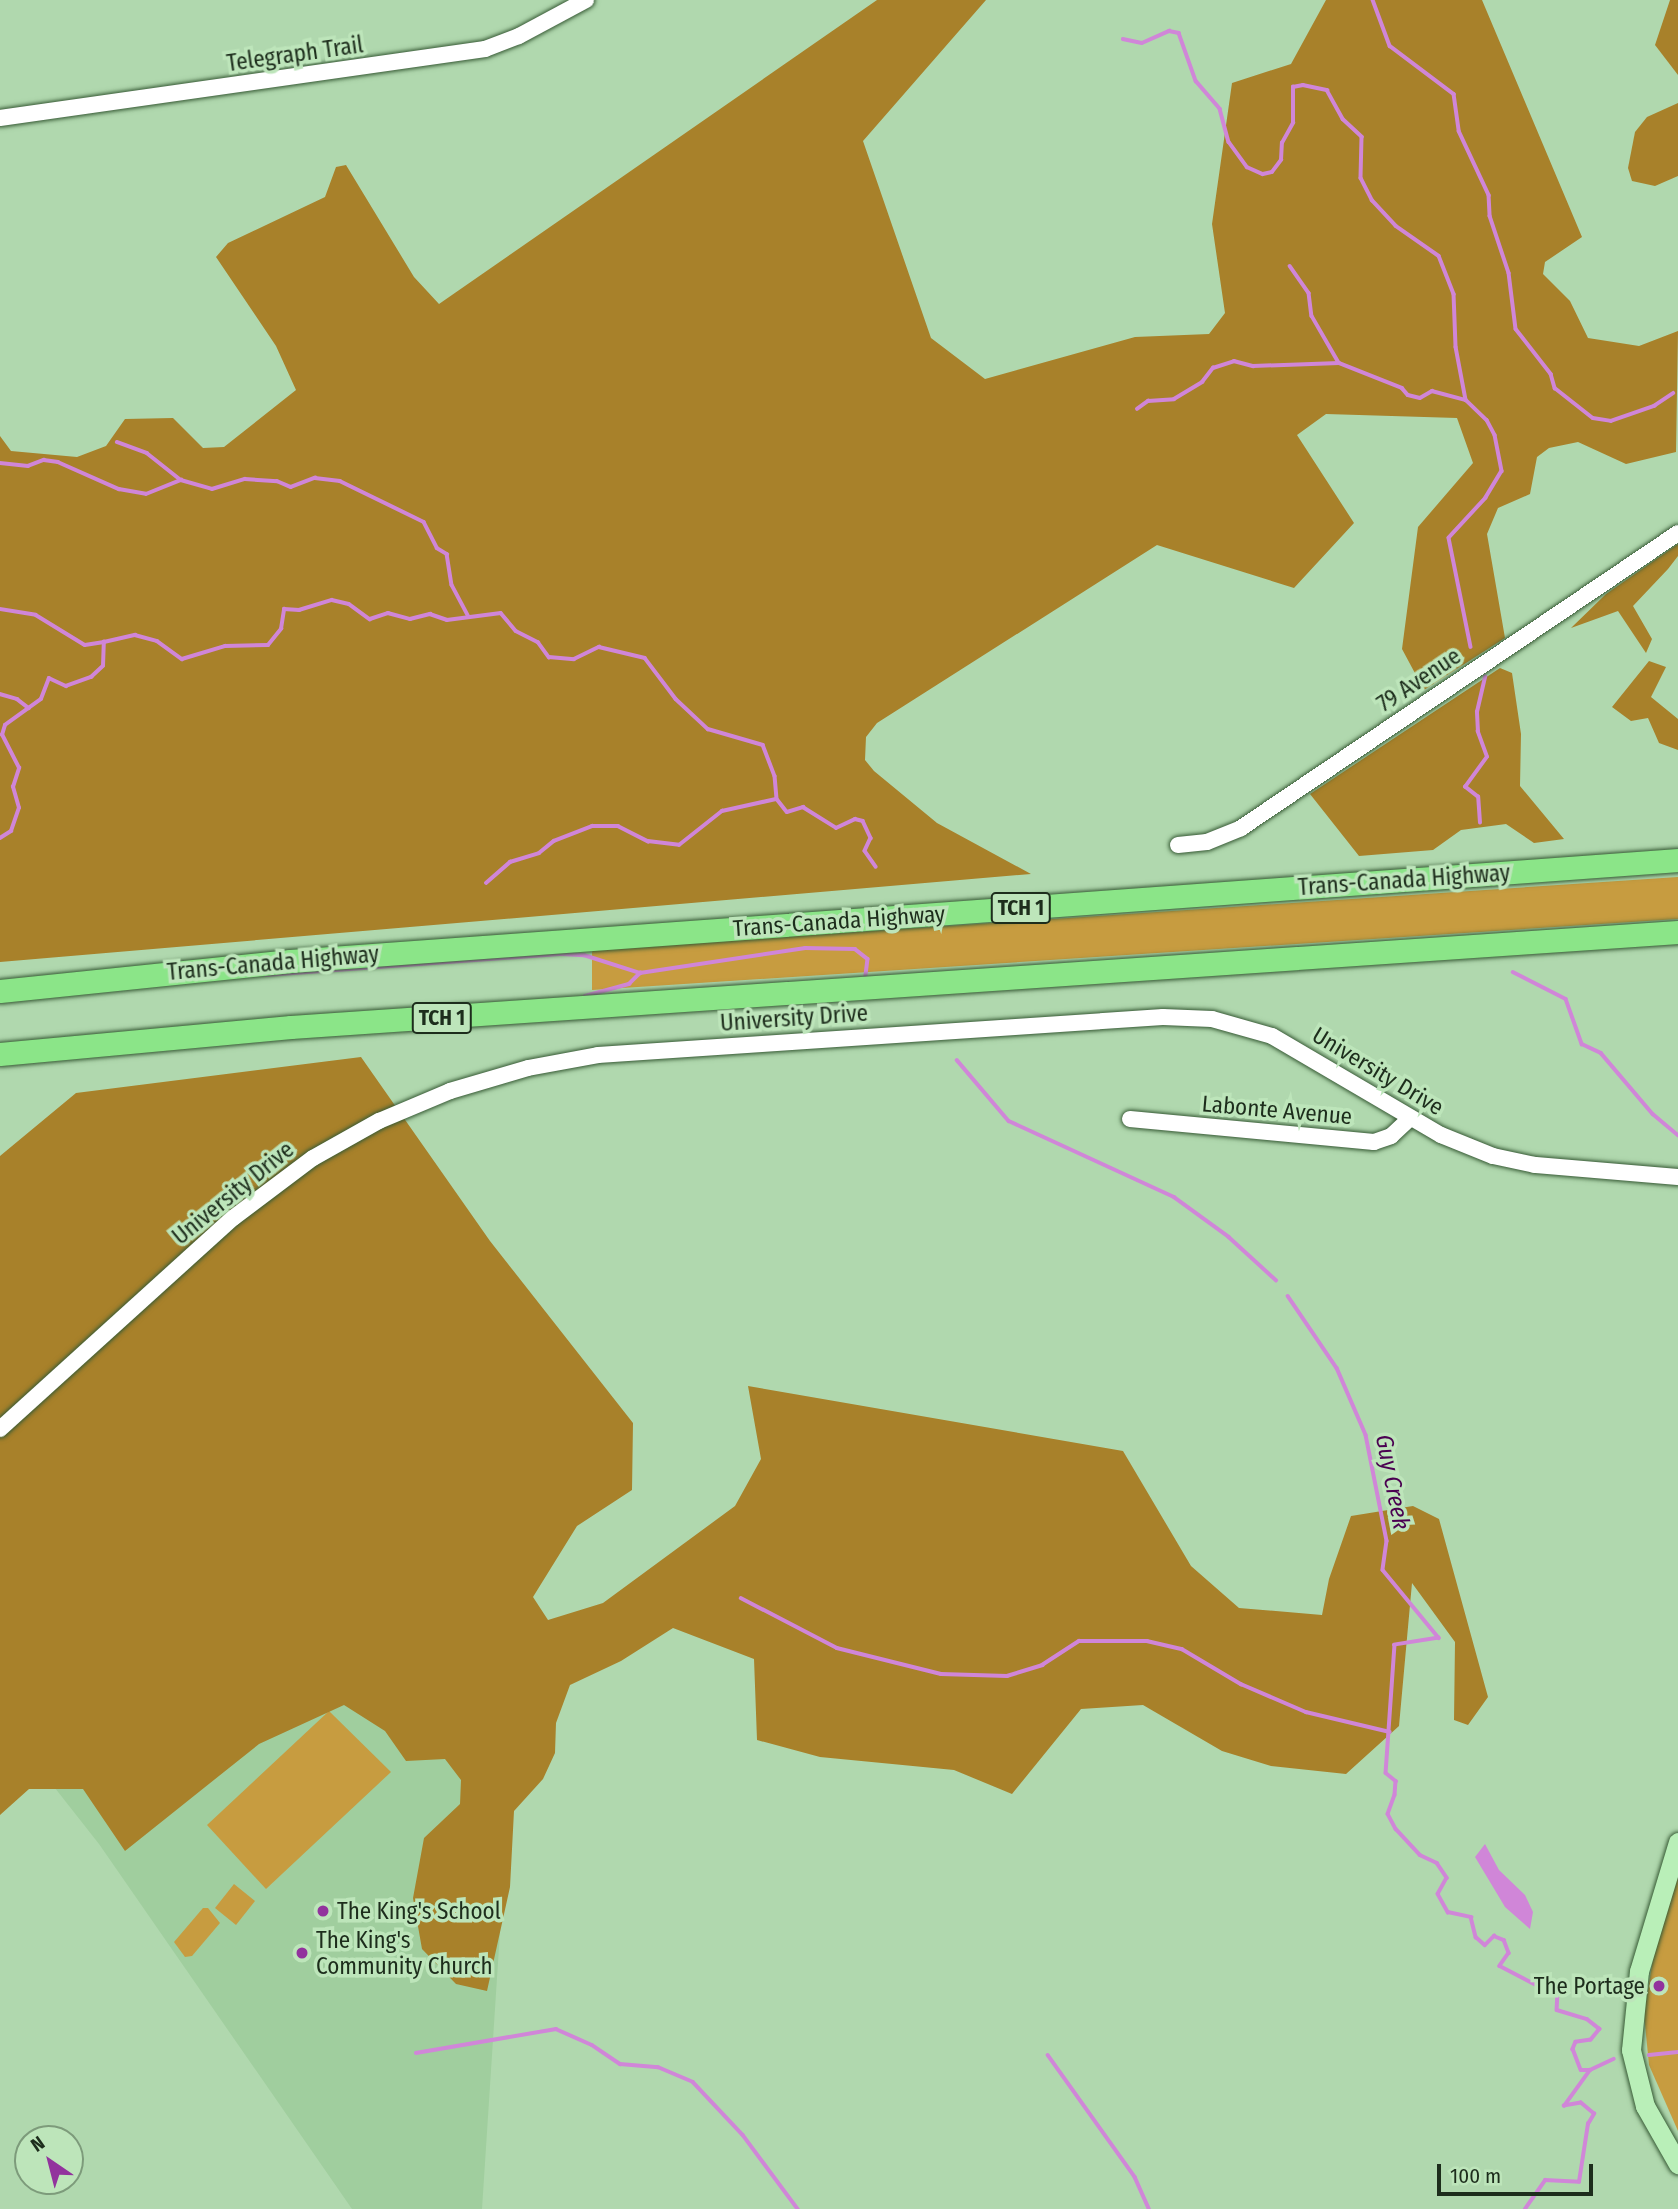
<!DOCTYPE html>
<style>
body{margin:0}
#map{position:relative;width:1678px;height:2209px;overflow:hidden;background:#b0d8ae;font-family:"Fira Sans Condensed",sans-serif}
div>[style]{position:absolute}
.built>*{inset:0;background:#a0ce9e}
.green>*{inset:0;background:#c79c40}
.forest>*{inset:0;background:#a8812a}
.water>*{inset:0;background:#d086d8}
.stream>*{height:3.5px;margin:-1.75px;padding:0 1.75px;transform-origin:1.75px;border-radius:1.75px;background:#d086d8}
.roads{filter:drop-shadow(0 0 2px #375a35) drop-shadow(0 0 2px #375a35)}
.minor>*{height:16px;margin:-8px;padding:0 8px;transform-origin:8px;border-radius:8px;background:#fff}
.major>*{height:19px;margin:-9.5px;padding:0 9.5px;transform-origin:9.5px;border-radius:9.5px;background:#b9efb8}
.highway>*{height:23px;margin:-11.5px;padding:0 11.5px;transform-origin:11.5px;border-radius:11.5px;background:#8be588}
.dots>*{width:19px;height:19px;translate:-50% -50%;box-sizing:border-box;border:4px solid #bde5ba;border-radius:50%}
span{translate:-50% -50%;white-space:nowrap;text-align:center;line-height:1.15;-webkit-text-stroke:7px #bde5ba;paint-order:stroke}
.shield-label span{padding:2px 5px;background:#bde5ba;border:2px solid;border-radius:5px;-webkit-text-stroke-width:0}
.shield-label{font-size:21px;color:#1d2d1c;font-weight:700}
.street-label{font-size:23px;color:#1d2d1c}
.poi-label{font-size:23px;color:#1d2d1c}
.left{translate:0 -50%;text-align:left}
.right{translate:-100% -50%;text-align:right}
.water-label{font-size:24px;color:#4a0151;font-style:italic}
.north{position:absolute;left:14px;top:2125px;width:70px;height:70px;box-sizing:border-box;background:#bde5ba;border:2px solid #7d9b7b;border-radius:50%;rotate:325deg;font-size:19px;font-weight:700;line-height:28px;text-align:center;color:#1d2d1c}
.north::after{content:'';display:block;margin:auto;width:24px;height:32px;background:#92339d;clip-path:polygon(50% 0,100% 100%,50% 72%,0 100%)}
.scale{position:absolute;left:1437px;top:2164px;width:156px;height:32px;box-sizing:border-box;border:4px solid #1d2d1c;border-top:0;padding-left:9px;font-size:21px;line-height:24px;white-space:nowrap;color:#1d2d1c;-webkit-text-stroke:5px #bde5ba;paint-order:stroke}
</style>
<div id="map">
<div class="built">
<div style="clip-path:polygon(523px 1578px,482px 2209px,352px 2209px,99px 1844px,51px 1783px)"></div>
</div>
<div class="green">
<div style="clip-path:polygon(1678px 877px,1678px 919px,592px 990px,592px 950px)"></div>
<div style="clip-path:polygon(329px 1711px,391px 1772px,266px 1889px,207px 1825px)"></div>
<div style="clip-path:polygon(1678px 1874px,1678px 2131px,1649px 2065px,1644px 2014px,1653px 1959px)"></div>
<div style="clip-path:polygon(234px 1884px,255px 1901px,236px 1925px,215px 1908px)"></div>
<div style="clip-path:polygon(203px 1908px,208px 1908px,220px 1923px,192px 1956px,185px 1957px,174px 1942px)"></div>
</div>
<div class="forest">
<div style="clip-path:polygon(877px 0,986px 0,863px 141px,931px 338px,985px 379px,1135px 337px,1209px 334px,1225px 313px,1212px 224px,1232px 83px,1291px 64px,1326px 0,1482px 0,1582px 237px,1545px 262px,1543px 274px,1570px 301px,1588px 338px,1639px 346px,1678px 331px,1676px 452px,1626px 464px,1578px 442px,1549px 448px,1537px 457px,1530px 494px,1498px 508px,1487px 534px,1505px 638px,1424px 690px,1402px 649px,1418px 527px,1473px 463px,1457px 418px,1326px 414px,1297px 435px,1354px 523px,1294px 588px,1157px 545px,877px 723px,866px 737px,865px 760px,874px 771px,937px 823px,1031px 874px,0 962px,0 436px,11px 451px,77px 457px,106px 446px,125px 419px,173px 418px,203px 448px,224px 447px,296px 390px,276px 346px,216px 257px,228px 243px,325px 197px,336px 167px,346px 165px,414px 277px,439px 304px)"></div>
<div style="clip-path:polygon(1670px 0,1678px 0,1678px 75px,1655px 45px)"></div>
<div style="clip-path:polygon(1678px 103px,1678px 176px,1655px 186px,1632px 181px,1628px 168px,1635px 132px,1647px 117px)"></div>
<div style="clip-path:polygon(1678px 544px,1678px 556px,1668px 569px,1633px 606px,1652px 639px,1646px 653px,1618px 611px,1571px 628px,1606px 594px)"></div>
<div style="clip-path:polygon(1649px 661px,1666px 667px,1651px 697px,1678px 719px,1678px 750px,1659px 743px,1648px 718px,1631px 721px,1612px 707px)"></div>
<div style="clip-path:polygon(1500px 668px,1512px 673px,1521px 734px,1520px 786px,1564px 839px,1534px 843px,1506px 824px,1461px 830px,1433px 850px,1359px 856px,1310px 794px)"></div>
<div style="clip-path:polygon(361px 1057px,490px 1241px,633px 1423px,632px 1490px,577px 1526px,533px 1597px,548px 1620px,603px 1603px,735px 1506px,761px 1459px,748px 1386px,1123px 1451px,1191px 1566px,1239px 1608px,1322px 1615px,1329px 1579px,1351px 1516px,1413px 1506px,1439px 1519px,1488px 1697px,1468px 1725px,1454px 1720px,1455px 1642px,1412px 1583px,1399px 1726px,1346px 1774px,1271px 1766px,1222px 1751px,1143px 1705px,1081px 1709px,1012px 1794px,954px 1770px,820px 1757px,757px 1740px,754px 1659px,673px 1628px,621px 1661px,570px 1685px,556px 1723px,555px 1753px,543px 1779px,514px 1811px,510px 1887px,487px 1991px,456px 1984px,422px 1949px,413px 1898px,424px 1838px,460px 1804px,461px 1780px,445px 1759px,406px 1761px,385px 1731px,344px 1705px,259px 1744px,125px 1851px,83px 1789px,29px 1789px,0 1815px,0 1156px,76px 1093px)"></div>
</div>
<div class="water">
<div style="clip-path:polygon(1485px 1844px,1499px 1870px,1525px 1895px,1533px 1912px,1530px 1929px,1505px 1907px,1475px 1857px)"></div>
</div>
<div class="stream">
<div style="left:1373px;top:0;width:49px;rotate:69.7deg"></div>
<div style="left:1390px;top:46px;width:80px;rotate:36.9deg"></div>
<div style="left:1454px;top:94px;width:37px;rotate:82deg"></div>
<div style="left:1459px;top:131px;width:71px;rotate:64.9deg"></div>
<div style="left:1489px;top:195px;width:21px;rotate:87deg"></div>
<div style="left:1490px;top:216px;width:60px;rotate:71.6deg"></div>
<div style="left:1509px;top:273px;width:56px;rotate:82.9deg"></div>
<div style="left:1516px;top:329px;width:57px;rotate:52.1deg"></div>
<div style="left:1551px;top:374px;width:15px;rotate:74deg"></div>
<div style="left:1555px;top:388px;width:48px;rotate:38.3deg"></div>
<div style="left:1593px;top:418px;width:18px;rotate:9deg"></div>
<div style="left:1611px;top:421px;width:46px;rotate:-19.2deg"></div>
<div style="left:1654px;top:406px;width:23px;rotate:-34deg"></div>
<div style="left:1123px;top:39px;width:19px;rotate:12deg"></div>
<div style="left:1142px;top:43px;width:30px;rotate:-24deg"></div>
<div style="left:1169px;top:31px;width:10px;rotate:11deg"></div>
<div style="left:1179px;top:33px;width:51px;rotate:70.5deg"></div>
<div style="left:1196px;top:81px;width:37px;rotate:49deg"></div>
<div style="left:1220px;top:109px;width:34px;rotate:75deg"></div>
<div style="left:1229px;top:142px;width:31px;rotate:54deg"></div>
<div style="left:1247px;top:167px;width:17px;rotate:24deg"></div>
<div style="left:1263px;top:174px;width:9px;rotate:-13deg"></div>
<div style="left:1272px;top:172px;width:15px;rotate:-53deg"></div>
<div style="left:1281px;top:160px;width:17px;rotate:-87deg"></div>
<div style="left:1282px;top:143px;width:23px;rotate:-61deg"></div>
<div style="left:1293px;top:123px;width:36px;rotate:-90deg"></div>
<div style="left:1293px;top:87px;width:10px;rotate:-11deg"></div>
<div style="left:1303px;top:85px;width:25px;rotate:12deg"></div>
<div style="left:1327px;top:90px;width:33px;rotate:61deg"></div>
<div style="left:1343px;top:119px;width:26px;rotate:43deg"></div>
<div style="left:1362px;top:137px;width:41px;rotate:91.4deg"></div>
<div style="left:1361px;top:178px;width:25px;rotate:63deg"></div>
<div style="left:1372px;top:200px;width:35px;rotate:47deg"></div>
<div style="left:1396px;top:226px;width:52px;rotate:34.9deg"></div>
<div style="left:1439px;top:256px;width:41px;rotate:68.5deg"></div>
<div style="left:1454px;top:294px;width:53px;rotate:87.8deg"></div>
<div style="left:1456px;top:347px;width:54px;rotate:79.3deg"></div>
<div style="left:1290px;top:266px;width:33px;rotate:55deg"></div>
<div style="left:1309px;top:293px;width:23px;rotate:83deg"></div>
<div style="left:1312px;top:316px;width:54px;rotate:60.1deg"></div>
<div style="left:1137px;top:409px;width:14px;rotate:-36deg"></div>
<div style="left:1148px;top:401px;width:26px;rotate:-4deg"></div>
<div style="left:1174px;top:399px;width:33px;rotate:-31deg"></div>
<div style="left:1202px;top:382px;width:18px;rotate:-52deg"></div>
<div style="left:1213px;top:368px;width:22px;rotate:-18deg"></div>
<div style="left:1234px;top:361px;width:20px;rotate:15deg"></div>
<div style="left:1253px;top:366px;width:86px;rotate:-2deg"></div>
<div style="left:1339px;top:363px;width:68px;rotate:21.6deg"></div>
<div style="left:1402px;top:388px;width:9px;rotate:49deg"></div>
<div style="left:1408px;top:395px;width:12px;rotate:14deg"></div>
<div style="left:1420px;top:398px;width:14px;rotate:-30deg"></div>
<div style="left:1432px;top:391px;width:35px;rotate:15deg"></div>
<div style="left:1466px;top:400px;width:29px;rotate:44deg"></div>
<div style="left:1487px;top:420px;width:17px;rotate:62deg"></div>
<div style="left:1495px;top:435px;width:37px;rotate:79deg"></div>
<div style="left:1502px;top:471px;width:31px;rotate:121deg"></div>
<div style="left:1486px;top:498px;width:54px;rotate:132.8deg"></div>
<div style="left:1449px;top:538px;width:111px;rotate:78.6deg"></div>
<div style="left:117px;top:442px;width:32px;rotate:20deg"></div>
<div style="left:147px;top:453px;width:43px;rotate:38.5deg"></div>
<div style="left:0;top:463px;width:28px;rotate:6deg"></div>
<div style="left:28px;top:466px;width:17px;rotate:-21deg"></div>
<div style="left:44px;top:460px;width:14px;rotate:8deg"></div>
<div style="left:58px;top:462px;width:67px;rotate:23.9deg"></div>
<div style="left:119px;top:489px;width:27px;rotate:10deg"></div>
<div style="left:146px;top:494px;width:38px;rotate:-22deg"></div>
<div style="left:181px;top:480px;width:32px;rotate:16deg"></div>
<div style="left:212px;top:489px;width:34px;rotate:-17deg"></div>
<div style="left:245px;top:479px;width:32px;rotate:4deg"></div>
<div style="left:277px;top:481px;width:15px;rotate:23deg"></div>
<div style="left:291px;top:487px;width:26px;rotate:-21deg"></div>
<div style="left:315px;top:478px;width:25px;rotate:7deg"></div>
<div style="left:340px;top:481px;width:93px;rotate:26deg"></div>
<div style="left:424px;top:522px;width:29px;rotate:63deg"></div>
<div style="left:437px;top:548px;width:12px;rotate:31deg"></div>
<div style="left:447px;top:554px;width:31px;rotate:81deg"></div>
<div style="left:452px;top:585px;width:34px;rotate:62deg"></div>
<div style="left:0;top:609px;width:36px;rotate:9deg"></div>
<div style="left:36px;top:615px;width:57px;rotate:31.5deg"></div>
<div style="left:85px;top:645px;width:19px;rotate:-9deg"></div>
<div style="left:0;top:694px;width:18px;rotate:16deg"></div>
<div style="left:17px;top:699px;width:15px;rotate:37deg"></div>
<div style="left:1480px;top:823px;width:26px;rotate:-94deg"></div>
<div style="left:1478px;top:797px;width:16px;rotate:-142deg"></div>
<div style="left:1465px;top:787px;width:37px;rotate:-54deg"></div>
<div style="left:1487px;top:757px;width:27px;rotate:-110deg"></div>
<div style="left:1478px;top:732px;width:20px;rotate:-93deg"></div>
<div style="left:1477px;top:712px;width:36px;rotate:-77deg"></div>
<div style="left:0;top:838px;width:13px;rotate:-32deg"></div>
<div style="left:11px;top:831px;width:24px;rotate:-71deg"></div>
<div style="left:19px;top:808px;width:22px;rotate:-106deg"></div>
<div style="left:13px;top:787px;width:20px;rotate:-72deg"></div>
<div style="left:19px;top:768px;width:37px;rotate:-117deg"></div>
<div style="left:2px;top:735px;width:10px;rotate:-73deg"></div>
<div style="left:5px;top:725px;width:44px;rotate:-35.8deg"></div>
<div style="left:41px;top:699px;width:22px;rotate:-69deg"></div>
<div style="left:49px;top:678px;width:19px;rotate:25deg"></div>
<div style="left:66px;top:686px;width:27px;rotate:-20deg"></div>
<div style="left:91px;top:677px;width:16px;rotate:-43deg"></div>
<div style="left:103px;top:666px;width:24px;rotate:-88deg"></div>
<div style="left:104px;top:642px;width:32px;rotate:-13deg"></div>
<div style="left:135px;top:635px;width:23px;rotate:15deg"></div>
<div style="left:157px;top:641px;width:31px;rotate:36deg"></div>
<div style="left:182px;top:659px;width:45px;rotate:-16.8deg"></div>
<div style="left:225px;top:646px;width:43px;rotate:-1.3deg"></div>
<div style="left:268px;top:645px;width:21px;rotate:-51deg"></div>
<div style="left:281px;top:629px;width:20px;rotate:-81deg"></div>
<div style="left:284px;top:609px;width:15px;rotate:4deg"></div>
<div style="left:299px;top:610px;width:34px;rotate:-17deg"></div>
<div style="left:332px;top:600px;width:17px;rotate:13deg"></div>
<div style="left:349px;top:604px;width:26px;rotate:36deg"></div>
<div style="left:370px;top:619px;width:19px;rotate:-18deg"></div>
<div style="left:388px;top:613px;width:23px;rotate:15deg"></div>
<div style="left:410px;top:619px;width:21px;rotate:-14deg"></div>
<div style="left:430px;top:614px;width:18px;rotate:19deg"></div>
<div style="left:447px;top:620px;width:54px;rotate:-7.4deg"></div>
<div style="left:501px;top:613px;width:23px;rotate:50deg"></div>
<div style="left:516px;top:631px;width:25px;rotate:27deg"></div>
<div style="left:538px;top:642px;width:19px;rotate:54deg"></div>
<div style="left:549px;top:657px;width:25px;rotate:5deg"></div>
<div style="left:574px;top:659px;width:28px;rotate:-26deg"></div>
<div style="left:599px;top:647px;width:47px;rotate:13.4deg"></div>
<div style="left:645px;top:658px;width:51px;rotate:52.9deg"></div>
<div style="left:676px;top:699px;width:44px;rotate:43.2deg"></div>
<div style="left:708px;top:729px;width:57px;rotate:16.2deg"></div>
<div style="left:763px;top:745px;width:33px;rotate:69deg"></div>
<div style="left:775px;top:776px;width:23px;rotate:85deg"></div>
<div style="left:777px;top:799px;width:16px;rotate:52deg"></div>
<div style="left:787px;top:812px;width:17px;rotate:-17deg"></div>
<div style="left:803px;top:807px;width:39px;rotate:32deg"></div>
<div style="left:836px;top:828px;width:21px;rotate:-25deg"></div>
<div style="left:855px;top:819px;width:8px;rotate:14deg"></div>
<div style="left:863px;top:821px;width:19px;rotate:65deg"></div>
<div style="left:871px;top:838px;width:14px;rotate:115deg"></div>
<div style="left:865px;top:851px;width:19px;rotate:55deg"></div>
<div style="left:486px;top:883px;width:32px;rotate:-41deg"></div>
<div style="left:510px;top:862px;width:30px;rotate:-17deg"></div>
<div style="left:539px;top:853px;width:19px;rotate:-39deg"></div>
<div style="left:554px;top:841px;width:41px;rotate:-21.5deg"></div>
<div style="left:592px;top:826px;width:26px"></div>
<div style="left:618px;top:826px;width:34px;rotate:27deg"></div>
<div style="left:648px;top:841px;width:31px;rotate:7deg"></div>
<div style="left:679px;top:845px;width:55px;rotate:-38.3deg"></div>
<div style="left:722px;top:811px;width:55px;rotate:-12.5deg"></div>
<div style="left:1513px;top:972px;width:59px;rotate:27deg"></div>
<div style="left:1566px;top:999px;width:48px;rotate:70.4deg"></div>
<div style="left:1582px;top:1044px;width:21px;rotate:25deg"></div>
<div style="left:1601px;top:1053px;width:80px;rotate:49.6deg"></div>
<div style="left:1653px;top:1114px;width:33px;rotate:40deg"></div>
<div style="left:266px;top:975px;width:297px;rotate:-4.1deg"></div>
<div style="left:562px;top:954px;width:22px;rotate:3deg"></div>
<div style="left:584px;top:955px;width:59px;rotate:17.8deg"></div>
<div style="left:640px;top:973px;width:167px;rotate:-8.6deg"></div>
<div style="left:805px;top:948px;width:50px;rotate:1.1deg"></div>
<div style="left:855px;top:949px;width:16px;rotate:38deg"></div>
<div style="left:868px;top:959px;width:17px;rotate:97deg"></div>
<div style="left:585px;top:996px;width:46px;rotate:-15.3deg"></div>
<div style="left:629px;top:984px;width:16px;rotate:-45deg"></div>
<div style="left:957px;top:1060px;width:80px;rotate:49.6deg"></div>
<div style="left:1009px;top:1121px;width:182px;rotate:24.7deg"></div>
<div style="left:1174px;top:1197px;width:68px;rotate:36deg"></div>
<div style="left:1229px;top:1237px;width:64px;rotate:42.5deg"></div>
<div style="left:1288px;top:1296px;width:87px;rotate:55.8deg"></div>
<div style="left:1337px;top:1368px;width:73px;rotate:66.6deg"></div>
<div style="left:1366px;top:1435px;width:108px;rotate:78.8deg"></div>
<div style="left:1387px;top:1541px;width:29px;rotate:98deg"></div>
<div style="left:1383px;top:1570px;width:88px;rotate:50.5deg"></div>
<div style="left:1439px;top:1638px;width:45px;rotate:171deg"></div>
<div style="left:1395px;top:1645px;width:128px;rotate:94deg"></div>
<div style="left:1386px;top:1773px;width:13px;rotate:39deg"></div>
<div style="left:1396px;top:1781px;width:14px;rotate:94deg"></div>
<div style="left:1395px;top:1795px;width:20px;rotate:110deg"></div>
<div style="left:1388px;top:1814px;width:17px;rotate:62deg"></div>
<div style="left:1396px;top:1829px;width:35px;rotate:47deg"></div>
<div style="left:1420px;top:1855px;width:19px;rotate:25deg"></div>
<div style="left:1437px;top:1863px;width:18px;rotate:56deg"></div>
<div style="left:1447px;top:1878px;width:18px;rotate:119deg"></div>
<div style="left:1438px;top:1894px;width:21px;rotate:61deg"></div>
<div style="left:1448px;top:1912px;width:24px;rotate:12deg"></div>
<div style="left:1471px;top:1917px;width:21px;rotate:76deg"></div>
<div style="left:1476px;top:1937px;width:12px;rotate:42deg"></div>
<div style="left:1485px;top:1945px;width:13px;rotate:-45deg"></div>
<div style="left:1494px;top:1936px;width:11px;rotate:22deg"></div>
<div style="left:1504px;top:1940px;width:14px;rotate:69deg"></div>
<div style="left:1509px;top:1953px;width:16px;rotate:125deg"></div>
<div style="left:1500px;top:1966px;width:47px;rotate:27.6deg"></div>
<div style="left:1542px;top:1988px;width:12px;rotate:-9deg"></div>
<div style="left:1554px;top:1986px;width:7px;rotate:56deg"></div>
<div style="left:1558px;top:1992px;width:18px;rotate:93deg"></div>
<div style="left:1557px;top:2010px;width:31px;rotate:17deg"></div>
<div style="left:1587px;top:2019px;width:16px;rotate:38deg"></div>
<div style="left:1600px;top:2029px;width:14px;rotate:129deg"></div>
<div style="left:1591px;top:2040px;width:15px;rotate:172deg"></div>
<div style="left:1576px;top:2042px;width:8px;rotate:113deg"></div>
<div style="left:1573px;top:2049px;width:22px;rotate:69deg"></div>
<div style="left:1581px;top:2070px;width:9px"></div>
<div style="left:741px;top:1598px;width:108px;rotate:27.5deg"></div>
<div style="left:837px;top:1648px;width:107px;rotate:14deg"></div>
<div style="left:941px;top:1674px;width:66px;rotate:1.7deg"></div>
<div style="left:1007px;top:1676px;width:37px;rotate:-17deg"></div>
<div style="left:1042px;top:1665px;width:44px;rotate:-33deg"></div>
<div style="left:1079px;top:1641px;width:68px"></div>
<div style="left:1147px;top:1641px;width:36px;rotate:13deg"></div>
<div style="left:1182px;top:1649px;width:69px;rotate:30.7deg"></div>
<div style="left:1241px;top:1684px;width:71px;rotate:23.3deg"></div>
<div style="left:1306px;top:1712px;width:86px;rotate:13.4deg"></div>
<div style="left:416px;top:2053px;width:142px;rotate:-9.7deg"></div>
<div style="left:556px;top:2029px;width:39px;rotate:24deg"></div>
<div style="left:592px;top:2045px;width:34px;rotate:34deg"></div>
<div style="left:620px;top:2064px;width:38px;rotate:5deg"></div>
<div style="left:658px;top:2067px;width:38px;rotate:23deg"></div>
<div style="left:693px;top:2082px;width:73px;rotate:46.7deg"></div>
<div style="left:743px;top:2135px;width:92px;rotate:53.4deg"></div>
<div style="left:1048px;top:2055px;width:150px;rotate:54.5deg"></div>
<div style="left:1135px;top:2177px;width:35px;rotate:66deg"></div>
<div style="left:1649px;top:2055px;width:29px;rotate:-6deg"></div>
<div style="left:1525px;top:2209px;width:35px;rotate:-55deg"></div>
<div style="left:1545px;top:2180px;width:34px;rotate:3deg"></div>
<div style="left:1579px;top:2182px;width:59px;rotate:-81.2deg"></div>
<div style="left:1588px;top:2124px;width:12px;rotate:-59deg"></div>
<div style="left:1594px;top:2114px;width:17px;rotate:-140deg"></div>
<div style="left:1581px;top:2103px;width:17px;rotate:170deg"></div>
<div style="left:1564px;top:2106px;width:44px;rotate:-54.2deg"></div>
<div style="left:1590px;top:2070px;width:26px;rotate:-25deg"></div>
</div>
<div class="roads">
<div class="minor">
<div style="left:0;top:118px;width:490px;rotate:-8.1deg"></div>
<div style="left:485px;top:49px;width:36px;rotate:-21deg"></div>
<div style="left:519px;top:36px;width:76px;rotate:-28.2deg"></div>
<div style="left:1178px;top:845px;width:29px;rotate:-6deg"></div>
<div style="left:1207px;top:842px;width:37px;rotate:-22deg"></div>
<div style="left:1241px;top:828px;width:527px;rotate:-34.02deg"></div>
<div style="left:1130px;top:1119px;width:245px;rotate:5.4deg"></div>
<div style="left:1374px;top:1142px;width:18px;rotate:-19deg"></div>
<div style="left:1391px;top:1136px;width:26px;rotate:-43deg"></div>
<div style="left:0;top:1429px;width:314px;rotate:-42.2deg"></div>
<div style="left:233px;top:1218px;width:100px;rotate:-36.9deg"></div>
<div style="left:313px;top:1158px;width:76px;rotate:-29.3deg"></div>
<div style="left:379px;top:1121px;width:77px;rotate:-22.9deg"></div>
<div style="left:450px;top:1091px;width:81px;rotate:-16.4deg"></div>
<div style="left:528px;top:1068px;width:71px;rotate:-10.5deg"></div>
<div style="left:598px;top:1055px;width:566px;rotate:-3.85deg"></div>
<div style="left:1163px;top:1017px;width:49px;rotate:2.3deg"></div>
<div style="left:1212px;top:1019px;width:62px;rotate:15.8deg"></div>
<div style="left:1272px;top:1036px;width:196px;rotate:30.4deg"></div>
<div style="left:1441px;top:1135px;width:56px;rotate:22deg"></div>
<div style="left:1493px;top:1156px;width:43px;rotate:12.1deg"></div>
<div style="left:1535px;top:1165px;width:144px;rotate:4.8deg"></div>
</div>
<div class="major">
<div style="left:1678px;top:1842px;width:135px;rotate:106.8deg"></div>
<div style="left:1639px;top:1971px;width:79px;rotate:95.8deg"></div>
<div style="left:1631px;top:2050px;width:58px;rotate:76deg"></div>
<div style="left:1645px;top:2106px;width:67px;rotate:60.4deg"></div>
</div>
<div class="highway">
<div style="left:0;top:991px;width:292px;rotate:-5.9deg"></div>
<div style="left:290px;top:961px;width:1392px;rotate:-4.16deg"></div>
<div style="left:0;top:1054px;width:292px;rotate:-5.3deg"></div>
<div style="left:291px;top:1027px;width:1390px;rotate:-3.92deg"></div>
</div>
</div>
<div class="dots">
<div style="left:323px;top:1911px;background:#92339d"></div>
<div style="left:302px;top:1953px;background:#92339d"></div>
<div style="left:1659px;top:1986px;background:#92339d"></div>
</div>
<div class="shield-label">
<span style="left:1021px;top:908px">TCH 1</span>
<span style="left:442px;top:1018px">TCH 1</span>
</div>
<div class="street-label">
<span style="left:295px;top:54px;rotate:-8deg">Telegraph Trail</span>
<span style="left:1419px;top:680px;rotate:-34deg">79 Avenue</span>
<span style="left:1404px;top:880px;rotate:-4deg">Trans-Canada Highway</span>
<span style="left:839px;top:921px;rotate:-4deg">Trans-Canada Highway</span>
<span style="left:273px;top:963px;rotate:-5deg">Trans-Canada Highway</span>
<span style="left:794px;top:1018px;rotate:-4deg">University Drive</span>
<span style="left:1378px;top:1071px;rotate:31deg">University Drive</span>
<span style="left:1277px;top:1110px;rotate:5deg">Labonte Avenue</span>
<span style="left:233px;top:1193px;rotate:-39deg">University Drive</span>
</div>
<div class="poi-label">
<span class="left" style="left:337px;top:1911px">The King's School</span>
<span class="left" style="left:316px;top:1953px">The King's<br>Community Church</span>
<span class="right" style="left:1645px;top:1986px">The Portage</span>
</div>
<div class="water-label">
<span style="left:1392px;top:1482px;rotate:79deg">Guy Creek</span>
</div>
<div class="north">N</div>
<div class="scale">100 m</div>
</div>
